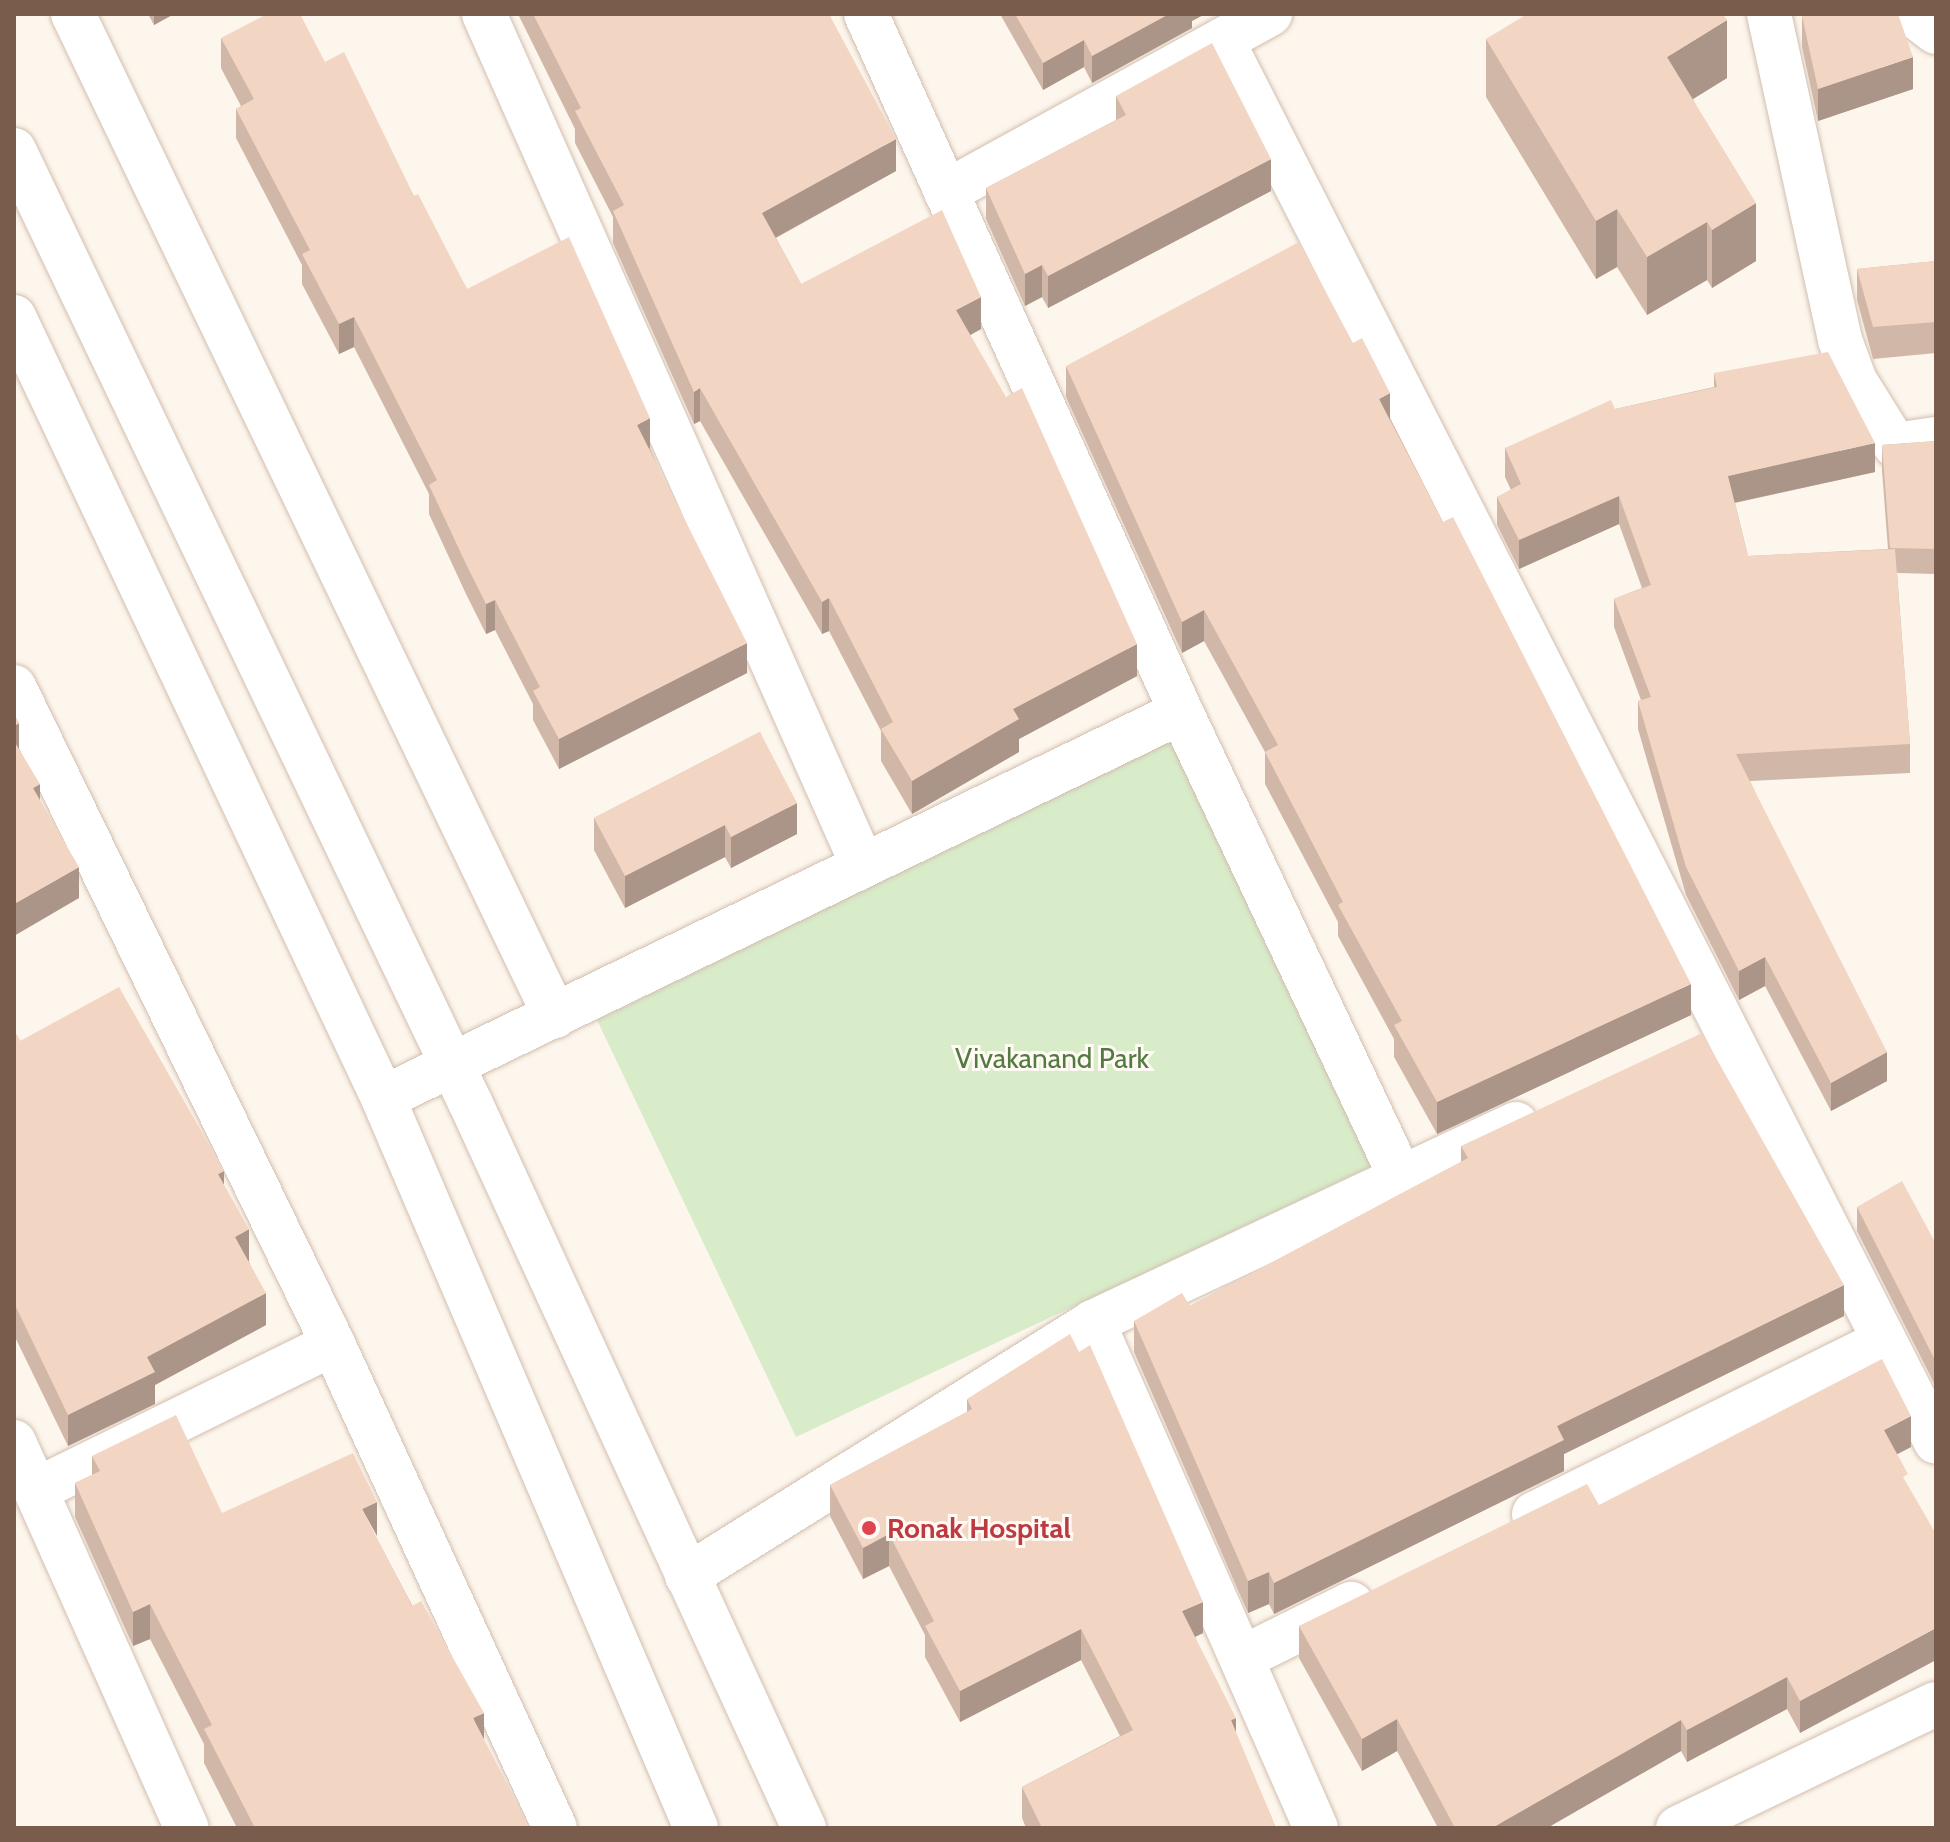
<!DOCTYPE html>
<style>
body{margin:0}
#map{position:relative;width:1950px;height:1842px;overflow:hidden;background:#fdf6ec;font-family:Cabin,sans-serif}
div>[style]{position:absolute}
.green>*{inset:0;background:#d8ecc9}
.roads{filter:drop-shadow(0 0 2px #d1beb0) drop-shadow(0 0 2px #d1beb0)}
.minor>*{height:44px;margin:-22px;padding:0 22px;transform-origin:22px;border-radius:22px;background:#fff}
.secondary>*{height:44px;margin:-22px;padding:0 22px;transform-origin:22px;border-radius:22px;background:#fff}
.wall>*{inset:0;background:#d1b7a8}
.shaded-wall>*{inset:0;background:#aa9588}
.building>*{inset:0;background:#f3d5c3}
.dots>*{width:22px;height:22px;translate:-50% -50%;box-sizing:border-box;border:4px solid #fffaf3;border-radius:50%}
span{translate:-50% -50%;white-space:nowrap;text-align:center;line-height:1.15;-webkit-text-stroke:6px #fffaf3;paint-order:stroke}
.park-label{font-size:28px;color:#537a41}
.health-label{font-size:28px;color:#be3a42;font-weight:700}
.left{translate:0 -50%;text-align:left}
.frame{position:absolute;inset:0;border:16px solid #7a5c4d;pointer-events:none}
</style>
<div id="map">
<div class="green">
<div style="clip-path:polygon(1172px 739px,1374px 1165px,796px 1437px,597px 1020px)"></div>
</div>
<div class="roads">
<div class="minor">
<div style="left:73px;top:14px;width:1112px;rotate:64.31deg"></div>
<div style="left:484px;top:14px;width:932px;rotate:66.02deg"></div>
<div style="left:866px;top:14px;width:766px;rotate:65.71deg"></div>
<div style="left:1181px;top:712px;width:515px;rotate:64.73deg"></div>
<div style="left:1769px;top:14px;width:334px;rotate:77.7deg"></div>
<div style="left:1840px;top:340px;width:44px;rotate:69.9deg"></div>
<div style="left:1855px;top:381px;width:75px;rotate:58deg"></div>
<div style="left:1895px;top:445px;width:41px;rotate:-8.3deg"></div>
<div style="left:1912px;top:14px;width:30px;rotate:37deg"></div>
<div style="left:1222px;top:40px;width:1573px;rotate:63.01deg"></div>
<div style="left:946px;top:192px;width:370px;rotate:-28.8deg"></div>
<div style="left:14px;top:687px;width:730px;rotate:64.1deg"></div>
<div style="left:333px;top:1344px;width:532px;rotate:65.36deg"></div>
<div style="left:383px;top:1098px;width:886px;rotate:-25.81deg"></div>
<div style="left:1093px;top:1322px;width:553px;rotate:66.22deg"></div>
<div style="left:14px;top:1442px;width:423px;rotate:65.9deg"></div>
<div style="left:36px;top:1490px;width:331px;rotate:-26.2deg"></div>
<div style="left:1534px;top:1514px;width:390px;rotate:-26.3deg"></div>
<div style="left:687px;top:1576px;width:479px;rotate:-32deg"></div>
<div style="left:1093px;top:1322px;width:467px;rotate:-25.1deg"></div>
<div style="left:1242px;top:1658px;width:122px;rotate:-26.4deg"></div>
<div style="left:1678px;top:1828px;width:286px;rotate:-25.7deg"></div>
</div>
<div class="secondary">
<div style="left:14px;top:150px;width:1056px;rotate:64.41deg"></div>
<div style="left:470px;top:1102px;width:799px;rotate:65.29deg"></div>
<div style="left:14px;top:317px;width:864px;rotate:64.71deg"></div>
<div style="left:383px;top:1098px;width:794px;rotate:66.79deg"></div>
</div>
</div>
<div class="wall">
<div style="clip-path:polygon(148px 14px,174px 14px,154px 25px)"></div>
<div style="clip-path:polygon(518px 14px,829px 14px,896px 171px,776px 238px,801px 284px,981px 329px,970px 335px,1137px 676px,1019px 739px,1019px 752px,912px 814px,881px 761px,881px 731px,829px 631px,822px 634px,700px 421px,694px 424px,613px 243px,613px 217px,575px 143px,575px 129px)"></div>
<div style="clip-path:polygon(1000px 14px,1205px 14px,1192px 21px,1192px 28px,1092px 83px,1084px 67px,1043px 90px)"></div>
<div style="clip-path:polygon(1802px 16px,1913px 89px,1818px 121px,1802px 47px)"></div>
<div style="clip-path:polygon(221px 38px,325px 62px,414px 196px,467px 289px,650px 448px,747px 673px,559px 769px,533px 720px,533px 704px,495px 630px,486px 634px,466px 594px,429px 514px,429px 494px,354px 347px,339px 354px,302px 284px,302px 265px,236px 138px,236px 109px,241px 106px,221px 68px)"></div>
<div style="clip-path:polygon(1486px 39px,1727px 78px,1693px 99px,1756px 261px,1712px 288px,1707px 280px,1647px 315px,1617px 267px,1596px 279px,1486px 97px)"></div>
<div style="clip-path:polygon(1116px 96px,1271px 191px,1048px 308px,1042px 297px,1025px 306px,986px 219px,986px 188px,1116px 120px)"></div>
<div style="clip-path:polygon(1936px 261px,1936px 353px,1873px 359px,1857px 300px,1857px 269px)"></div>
<div style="clip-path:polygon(1066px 366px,1390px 418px,1443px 522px,1691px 1015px,1437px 1134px,1394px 1057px,1394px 1039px,1338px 936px,1338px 922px,1265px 784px,1265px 752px,1204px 641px,1182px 653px,1066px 397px)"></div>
<div style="clip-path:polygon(1714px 373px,1875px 472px,1735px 503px,1748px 556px,1888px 549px,1882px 470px,1882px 445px,1936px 441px,1936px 574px,1897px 573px,1910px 744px,1910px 773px,1750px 781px,1887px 1081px,1831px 1111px,1765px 986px,1739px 1000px,1686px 895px,1638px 729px,1638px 701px,1641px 700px,1614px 627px,1614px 599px,1642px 588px,1619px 524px,1519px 569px,1497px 525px,1497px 497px,1511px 490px,1505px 477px,1505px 448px,1615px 409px,1714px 387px)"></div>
<div style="clip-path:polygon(760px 732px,797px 834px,731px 868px,725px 857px,625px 908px,594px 850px,594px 818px)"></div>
<div style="clip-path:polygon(14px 1030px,20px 1041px,224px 1185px,249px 1261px,266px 1325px,155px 1385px,155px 1404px,68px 1446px,14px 1335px)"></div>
<div style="clip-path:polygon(1461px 1146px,1844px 1316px,1564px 1454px,1564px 1471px,1274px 1614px,1269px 1604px,1248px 1613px,1134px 1352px,1134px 1321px,1190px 1306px,1461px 1162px)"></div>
<div style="clip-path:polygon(1857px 1207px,1936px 1244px,1936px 1387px,1857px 1231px)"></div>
<div style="clip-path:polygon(967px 1399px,1203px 1633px,1195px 1637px,1276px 1828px,1026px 1828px,1022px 1818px,1022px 1787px,1120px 1736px,1081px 1660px,960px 1722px,925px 1657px,925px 1635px,889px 1566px,863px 1579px,830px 1516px,830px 1485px,967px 1412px)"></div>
<div style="clip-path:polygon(1911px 1447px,1897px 1454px,1800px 1733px,1787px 1709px,1687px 1762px,1681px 1751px,1547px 1828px,1438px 1828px,1397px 1751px,1362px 1771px,1299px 1658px,1299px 1626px,1599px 1505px)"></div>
<div style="clip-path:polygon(92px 1456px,222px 1513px,376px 1537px,530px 1828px,237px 1828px,204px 1763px,204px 1744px,150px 1639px,133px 1646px,75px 1517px,75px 1483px,92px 1475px)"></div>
</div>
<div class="shaded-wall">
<div style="clip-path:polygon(154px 14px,174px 14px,154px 25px)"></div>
<div style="clip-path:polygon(1169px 14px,1205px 14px,1192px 21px,1192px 28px,1092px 83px,1092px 56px)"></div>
<div style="clip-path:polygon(1727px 20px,1727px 78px,1667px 115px,1667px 57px)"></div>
<div style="clip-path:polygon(1084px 40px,1084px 67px,1043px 90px,1043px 63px)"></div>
<div style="clip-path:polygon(1913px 57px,1913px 89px,1818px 121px,1818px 89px)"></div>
<div style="clip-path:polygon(896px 139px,896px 171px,762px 245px,762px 213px)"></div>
<div style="clip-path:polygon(1271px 159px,1271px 191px,1048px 308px,1048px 276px)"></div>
<div style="clip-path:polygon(1756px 203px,1756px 261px,1712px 288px,1712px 230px)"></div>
<div style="clip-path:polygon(1617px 209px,1617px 267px,1596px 279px,1596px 221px)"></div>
<div style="clip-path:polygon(1707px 222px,1707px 280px,1647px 315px,1647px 257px)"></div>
<div style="clip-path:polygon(1042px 265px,1042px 297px,1025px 306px,1025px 274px)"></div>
<div style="clip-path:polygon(981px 297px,981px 329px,956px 343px,956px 310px)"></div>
<div style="clip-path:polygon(354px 317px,354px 347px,339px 354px,339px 324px)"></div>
<div style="clip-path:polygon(700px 388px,700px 421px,694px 424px,694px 392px)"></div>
<div style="clip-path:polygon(1390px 393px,1390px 424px,1379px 399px)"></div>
<div style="clip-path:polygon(650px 418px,650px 448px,637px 455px,637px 425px)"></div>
<div style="clip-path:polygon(1875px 443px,1875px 472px,1728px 504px,1728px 476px)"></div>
<div style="clip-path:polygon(1619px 496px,1619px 524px,1519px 569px,1519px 540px)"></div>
<div style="clip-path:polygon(829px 598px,829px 631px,822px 634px,822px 602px)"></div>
<div style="clip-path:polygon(495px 600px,495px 630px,486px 634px,486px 604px)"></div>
<div style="clip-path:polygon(1204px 610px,1204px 641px,1182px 653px,1182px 622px)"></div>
<div style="clip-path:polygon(747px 643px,747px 673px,559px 769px,559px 739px)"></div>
<div style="clip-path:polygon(1137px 644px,1137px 676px,1019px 739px,1019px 752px,912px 814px,912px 781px,1013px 709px)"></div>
<div style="clip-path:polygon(19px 723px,19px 755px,14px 757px,14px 726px)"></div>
<div style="clip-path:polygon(40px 784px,40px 816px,33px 788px)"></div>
<div style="clip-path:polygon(797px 803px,797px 834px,731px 868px,731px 837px)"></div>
<div style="clip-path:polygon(725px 825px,725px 857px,625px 908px,625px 876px)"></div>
<div style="clip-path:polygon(79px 867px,79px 898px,14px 936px,14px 904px)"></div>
<div style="clip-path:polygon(1765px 957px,1765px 986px,1739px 1000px,1739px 971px)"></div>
<div style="clip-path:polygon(1691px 984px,1691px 1015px,1437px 1134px,1437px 1102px)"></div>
<div style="clip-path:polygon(1887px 1052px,1887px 1081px,1831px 1111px,1831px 1083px)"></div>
<div style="clip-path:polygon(224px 1171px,224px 1202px,218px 1174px)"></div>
<div style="clip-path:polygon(249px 1229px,249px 1261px,235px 1268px,235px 1237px)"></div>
<div style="clip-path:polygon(1844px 1285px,1844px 1316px,1564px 1454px,1564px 1471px,1274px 1614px,1274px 1583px,1557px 1426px)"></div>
<div style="clip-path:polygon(266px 1293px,266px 1325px,155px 1385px,155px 1404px,68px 1446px,68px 1415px,147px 1357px)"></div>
<div style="clip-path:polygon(1911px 1416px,1911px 1447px,1884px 1461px,1884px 1430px)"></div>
<div style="clip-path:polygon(377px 1502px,377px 1536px,362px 1509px)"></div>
<div style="clip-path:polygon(889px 1534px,889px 1566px,863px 1579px,863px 1548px)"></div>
<div style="clip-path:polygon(1269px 1572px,1269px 1604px,1248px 1613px,1248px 1581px)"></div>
<div style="clip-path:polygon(1203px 1602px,1203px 1633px,1182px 1643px,1182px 1611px)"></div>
<div style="clip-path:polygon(150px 1604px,150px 1639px,133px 1646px,133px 1612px)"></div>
<div style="clip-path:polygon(1936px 1628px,1936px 1660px,1800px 1733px,1800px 1701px)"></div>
<div style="clip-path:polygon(1081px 1629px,1081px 1660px,960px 1722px,960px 1691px)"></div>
<div style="clip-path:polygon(1787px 1677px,1787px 1709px,1687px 1762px,1687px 1730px)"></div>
<div style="clip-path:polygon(484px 1713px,484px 1747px,473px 1718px)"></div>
<div style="clip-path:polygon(1236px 1718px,1236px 1749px,1231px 1720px)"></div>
<div style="clip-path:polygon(1397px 1719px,1397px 1751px,1362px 1771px,1362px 1739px)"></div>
<div style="clip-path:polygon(1681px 1720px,1681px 1751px,1547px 1828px,1492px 1828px)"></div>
</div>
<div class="building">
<div style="clip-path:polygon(267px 14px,300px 14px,325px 62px,344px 52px,414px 196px,418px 194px,467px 289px,569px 237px,650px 418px,637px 425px,747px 643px,559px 739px,533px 691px,540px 687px,495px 600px,486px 604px,466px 564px,429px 485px,437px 480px,354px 317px,339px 324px,302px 254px,310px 250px,236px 109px,254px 99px,221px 38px)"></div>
<div style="clip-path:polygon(533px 14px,829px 14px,896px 139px,762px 213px,801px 284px,942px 210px,981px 297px,956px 310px,1006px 397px,1022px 388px,1137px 644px,1013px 709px,1019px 719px,912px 781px,881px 729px,893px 722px,829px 598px,822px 602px,700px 388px,694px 392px,613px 211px,624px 205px,575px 111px,581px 108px)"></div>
<div style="clip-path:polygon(1015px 14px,1169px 14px,1092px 56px,1084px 40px,1043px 63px)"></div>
<div style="clip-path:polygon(1527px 14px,1723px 14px,1727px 20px,1667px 57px,1756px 203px,1712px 230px,1707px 222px,1647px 257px,1617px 209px,1596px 221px,1486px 39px)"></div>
<div style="clip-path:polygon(1807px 14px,1898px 14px,1913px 57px,1818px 89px,1802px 16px)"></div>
<div style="clip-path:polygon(1212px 43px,1271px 159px,1048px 276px,1042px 265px,1025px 274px,986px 188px,1126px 115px,1116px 96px)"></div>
<div style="clip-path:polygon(1299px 242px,1353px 343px,1362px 338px,1390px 393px,1379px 399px,1443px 522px,1453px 517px,1691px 984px,1437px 1102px,1394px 1025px,1402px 1021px,1338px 905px,1343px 902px,1265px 752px,1278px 745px,1204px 610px,1182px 622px,1066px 366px)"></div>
<div style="clip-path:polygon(1936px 261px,1936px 322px,1873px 327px,1857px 269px)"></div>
<div style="clip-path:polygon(1828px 352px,1875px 443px,1728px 476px,1748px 556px,1895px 549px,1910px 744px,1736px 754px,1887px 1052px,1831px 1083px,1765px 957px,1739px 971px,1686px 867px,1638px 701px,1651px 697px,1614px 599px,1651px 585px,1619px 496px,1519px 540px,1497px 497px,1521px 484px,1505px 448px,1611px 400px,1615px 409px,1717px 387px,1714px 373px)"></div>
<div style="clip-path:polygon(1936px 441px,1936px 549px,1890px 548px,1882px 445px)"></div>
<div style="clip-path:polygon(14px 713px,19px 723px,14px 726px)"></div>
<div style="clip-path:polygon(760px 732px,797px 803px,731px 837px,725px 825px,625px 876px,594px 818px)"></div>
<div style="clip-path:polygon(14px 741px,40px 784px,33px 788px,79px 867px,14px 904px)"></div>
<div style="clip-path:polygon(119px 987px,224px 1171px,218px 1174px,249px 1229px,235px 1237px,266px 1293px,147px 1357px,155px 1372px,68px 1415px,14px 1303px,14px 1030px,20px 1041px)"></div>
<div style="clip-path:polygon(1702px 1033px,1844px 1285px,1557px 1426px,1564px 1440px,1274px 1583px,1269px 1572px,1248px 1581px,1134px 1321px,1182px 1293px,1190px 1306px,1468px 1158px,1461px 1146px)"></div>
<div style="clip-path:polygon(1902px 1181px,1936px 1244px,1936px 1362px,1857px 1207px)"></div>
<div style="clip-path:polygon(1070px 1334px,1079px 1352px,1090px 1345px,1203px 1602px,1182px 1611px,1236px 1718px,1231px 1720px,1276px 1828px,1042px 1828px,1022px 1787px,1133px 1730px,1081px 1629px,960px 1691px,925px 1626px,934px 1621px,889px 1534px,863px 1548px,830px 1485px,972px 1409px,967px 1399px)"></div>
<div style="clip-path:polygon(1882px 1359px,1911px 1416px,1884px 1430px,1908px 1474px,1903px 1477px,1936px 1534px,1936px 1628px,1800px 1701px,1787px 1677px,1687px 1730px,1681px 1720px,1492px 1828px,1455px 1828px,1397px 1719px,1362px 1739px,1299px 1626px,1587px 1484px,1599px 1505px)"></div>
<div style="clip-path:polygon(176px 1415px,222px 1513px,353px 1453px,377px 1502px,362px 1509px,412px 1606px,421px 1601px,484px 1713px,473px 1718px,530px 1828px,255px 1828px,204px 1729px,212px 1725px,150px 1604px,133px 1612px,75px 1483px,100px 1471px,92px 1456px)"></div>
</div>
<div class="dots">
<div style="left:869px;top:1528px;background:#e0444e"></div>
</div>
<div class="park-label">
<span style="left:1052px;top:1058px">Vivakanand Park</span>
</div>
<div class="health-label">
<span class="left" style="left:887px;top:1528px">Ronak Hospital</span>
</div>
<div class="frame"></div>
</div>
